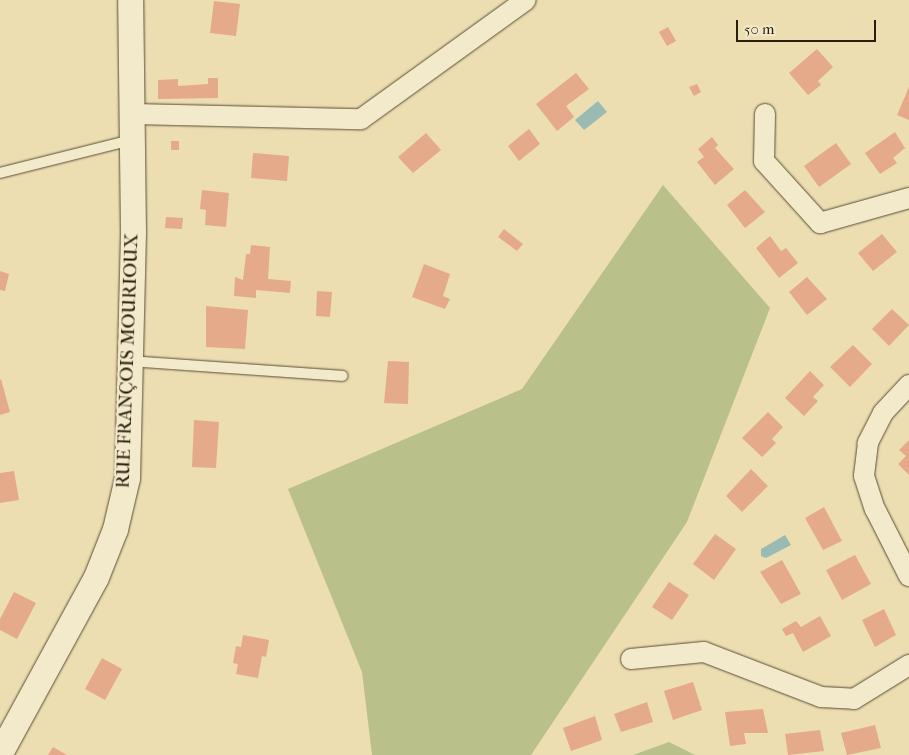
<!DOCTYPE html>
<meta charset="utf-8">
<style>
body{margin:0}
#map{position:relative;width:909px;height:755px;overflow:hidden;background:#ecdeb1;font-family:"IM FELL French Canon",serif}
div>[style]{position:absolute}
.green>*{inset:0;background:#bac089}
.water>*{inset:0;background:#9abbb3}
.building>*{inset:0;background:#e5aa8a}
.roads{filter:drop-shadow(0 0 1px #5b4c34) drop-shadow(0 0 1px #5b4c34)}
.service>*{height:10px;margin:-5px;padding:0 5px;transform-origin:5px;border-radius:5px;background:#f3eacc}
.minor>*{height:20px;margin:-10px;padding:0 10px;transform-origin:10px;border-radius:10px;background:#f3eacc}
.tertiary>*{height:25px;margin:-12.5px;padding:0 12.5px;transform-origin:12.5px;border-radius:12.5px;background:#f3eacc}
span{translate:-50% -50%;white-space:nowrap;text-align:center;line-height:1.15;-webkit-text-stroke:4.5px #f3eacc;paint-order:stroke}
.street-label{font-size:19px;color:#2b1c0b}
.scale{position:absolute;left:736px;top:20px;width:140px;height:22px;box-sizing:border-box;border:2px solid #2b1c0b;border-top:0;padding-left:6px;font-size:15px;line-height:18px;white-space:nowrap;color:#2b1c0b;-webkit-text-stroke:4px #f3eacc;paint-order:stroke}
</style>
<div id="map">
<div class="green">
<div style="clip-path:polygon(663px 185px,770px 308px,687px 522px,531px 755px,372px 755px,362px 672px,288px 489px,522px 389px)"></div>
<div style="clip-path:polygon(669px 742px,695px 755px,633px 755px)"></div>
</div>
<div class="water">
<div style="clip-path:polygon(598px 101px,607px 112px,584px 130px,575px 120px)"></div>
<div style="clip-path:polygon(785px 535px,791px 545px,766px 558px,761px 556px,761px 549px)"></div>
</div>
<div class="building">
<div style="clip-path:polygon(214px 1px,240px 4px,236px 36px,210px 33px)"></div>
<div style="clip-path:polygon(668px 27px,676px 41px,667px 46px,659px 32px)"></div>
<div style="clip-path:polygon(817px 49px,833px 67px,818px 81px,821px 85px,808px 95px,789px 73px)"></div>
<div style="clip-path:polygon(576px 73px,589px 89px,566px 106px,574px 117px,557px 131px,536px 104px)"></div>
<div style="clip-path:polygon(208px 78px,218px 78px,218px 98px,158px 99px,158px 80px,178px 79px,178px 86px,208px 84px)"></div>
<div style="clip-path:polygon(697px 84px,701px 92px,694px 96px,689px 87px)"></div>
<div style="clip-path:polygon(909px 87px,909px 120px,897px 115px)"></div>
<div style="clip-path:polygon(529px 129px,540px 144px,519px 161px,508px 146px)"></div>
<div style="clip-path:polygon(895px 132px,905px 148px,893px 158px,897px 163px,880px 174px,865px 153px)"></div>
<div style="clip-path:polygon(426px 133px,441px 150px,413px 173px,398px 157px)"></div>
<div style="clip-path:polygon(712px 137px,718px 145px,715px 148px,734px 169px,715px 185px,697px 162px,704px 157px,698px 149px)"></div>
<div style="clip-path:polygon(171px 141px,179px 141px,179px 150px,171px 150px)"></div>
<div style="clip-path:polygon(836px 143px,851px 164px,819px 187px,804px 166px)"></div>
<div style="clip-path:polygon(253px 153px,289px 156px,287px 181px,251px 178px)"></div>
<div style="clip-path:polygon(202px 190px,229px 193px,226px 227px,205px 225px,206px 210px,200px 209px)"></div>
<div style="clip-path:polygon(745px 190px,765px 212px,745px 228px,727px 205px)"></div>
<div style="clip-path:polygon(166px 217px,183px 218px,182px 229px,165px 228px)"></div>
<div style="clip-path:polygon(504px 229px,523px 244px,517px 251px,498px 237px)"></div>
<div style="clip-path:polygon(882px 234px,897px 252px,873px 271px,858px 253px)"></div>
<div style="clip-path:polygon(770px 236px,781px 251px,786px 248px,798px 263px,779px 278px,756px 248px)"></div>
<div style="clip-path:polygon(251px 245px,270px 247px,268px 279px,291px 281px,290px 293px,256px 290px,256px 298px,234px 296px,235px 277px,243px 280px,246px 254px,250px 254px)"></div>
<div style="clip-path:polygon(424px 264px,450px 274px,443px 296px,450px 299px,445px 309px,412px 297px)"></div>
<div style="clip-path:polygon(0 271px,9px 274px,5px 291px,0 290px)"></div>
<div style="clip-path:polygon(807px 277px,827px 299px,807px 315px,789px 292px)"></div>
<div style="clip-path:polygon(317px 291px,332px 292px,330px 317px,316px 316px)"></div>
<div style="clip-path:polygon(206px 306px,248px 310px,245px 349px,206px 347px)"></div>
<div style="clip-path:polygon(892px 309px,909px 325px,889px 346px,872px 329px)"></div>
<div style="clip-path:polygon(853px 345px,872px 364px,850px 387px,830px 367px)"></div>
<div style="clip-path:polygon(388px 361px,409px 362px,408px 404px,384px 403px)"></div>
<div style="clip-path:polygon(810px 371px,824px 385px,813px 397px,818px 401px,804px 416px,785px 398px)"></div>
<div style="clip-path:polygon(1px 379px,10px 412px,0 415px,0 380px)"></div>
<div style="clip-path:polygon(768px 412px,783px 427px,772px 439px,776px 443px,762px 457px,742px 438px)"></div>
<div style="clip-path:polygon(194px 420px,219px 422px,216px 468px,192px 467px)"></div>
<div style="clip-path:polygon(909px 440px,909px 475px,898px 464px,906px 456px,899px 450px)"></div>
<div style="clip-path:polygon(751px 469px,768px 486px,742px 512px,726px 496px)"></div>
<div style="clip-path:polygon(14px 471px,19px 500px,0 503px,0 473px)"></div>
<div style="clip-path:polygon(824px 507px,842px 541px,823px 550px,805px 518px)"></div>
<div style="clip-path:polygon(715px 534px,736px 549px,714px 580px,693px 564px)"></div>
<div style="clip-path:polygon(855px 555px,871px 584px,842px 600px,826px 570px)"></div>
<div style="clip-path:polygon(782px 560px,801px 594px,781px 604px,760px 572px)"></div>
<div style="clip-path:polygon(669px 582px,689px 595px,672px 620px,652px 607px)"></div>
<div style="clip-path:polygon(14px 592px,36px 603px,17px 639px,0 630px,0 619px)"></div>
<div style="clip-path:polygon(884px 609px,896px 635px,875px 647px,862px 620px)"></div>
<div style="clip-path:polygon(820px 616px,831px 636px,803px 652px,793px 633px,786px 636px,782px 629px,796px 621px,801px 627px)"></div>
<div style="clip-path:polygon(243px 635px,269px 640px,266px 657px,262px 656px,258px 678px,236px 674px,238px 664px,233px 663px,236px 646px,241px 647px)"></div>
<div style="clip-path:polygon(102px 658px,122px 669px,105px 700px,85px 689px)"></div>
<div style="clip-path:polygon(693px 682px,702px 710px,673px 720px,664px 691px)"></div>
<div style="clip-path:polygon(647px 702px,653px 722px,621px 732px,614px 714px)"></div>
<div style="clip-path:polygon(763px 709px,768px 733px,744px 733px,746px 744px,730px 746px,725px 712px)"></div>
<div style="clip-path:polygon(595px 716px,602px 740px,571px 751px,563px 728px)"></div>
<div style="clip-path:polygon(875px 725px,881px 748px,847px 755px,841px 733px)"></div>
<div style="clip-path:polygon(820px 730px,824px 751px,788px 755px,785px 734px)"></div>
<div style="clip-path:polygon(53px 747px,67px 755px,48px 755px)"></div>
</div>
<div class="roads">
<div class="service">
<div style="left:0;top:173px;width:135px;rotate:-14.1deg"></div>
<div style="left:130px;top:361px;width:213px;rotate:4deg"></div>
</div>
<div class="minor">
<div style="left:132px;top:114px;width:229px;rotate:1.3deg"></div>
<div style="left:361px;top:119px;width:203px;rotate:-35.8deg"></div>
<div style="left:765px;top:114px;width:47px;rotate:91.2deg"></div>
<div style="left:764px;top:161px;width:84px;rotate:47.9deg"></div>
<div style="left:820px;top:223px;width:92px;rotate:-15.7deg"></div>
<div style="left:909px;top:385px;width:38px;rotate:133deg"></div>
<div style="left:883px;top:413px;width:34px;rotate:117deg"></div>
<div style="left:868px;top:443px;width:33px;rotate:97deg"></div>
<div style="left:864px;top:476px;width:35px;rotate:72deg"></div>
<div style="left:875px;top:509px;width:75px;rotate:63.1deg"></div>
<div style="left:631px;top:659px;width:73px;rotate:-5.5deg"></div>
<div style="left:704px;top:652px;width:125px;rotate:21deg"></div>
<div style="left:821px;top:697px;width:33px;rotate:3deg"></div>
<div style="left:854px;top:699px;width:65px;rotate:-31.7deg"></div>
</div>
<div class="tertiary">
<div style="left:0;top:753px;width:200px;rotate:-61.4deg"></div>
<div style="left:96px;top:577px;width:52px;rotate:-68.4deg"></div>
<div style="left:115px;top:529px;width:52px;rotate:-76.8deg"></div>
<div style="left:127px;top:478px;width:246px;rotate:-88.6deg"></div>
<div style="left:133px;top:232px;width:232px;rotate:-90.7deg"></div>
</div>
</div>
<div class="street-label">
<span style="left:128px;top:361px;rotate:-88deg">RUE FRANÇOIS MOURIOUX</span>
</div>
<div class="scale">50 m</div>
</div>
